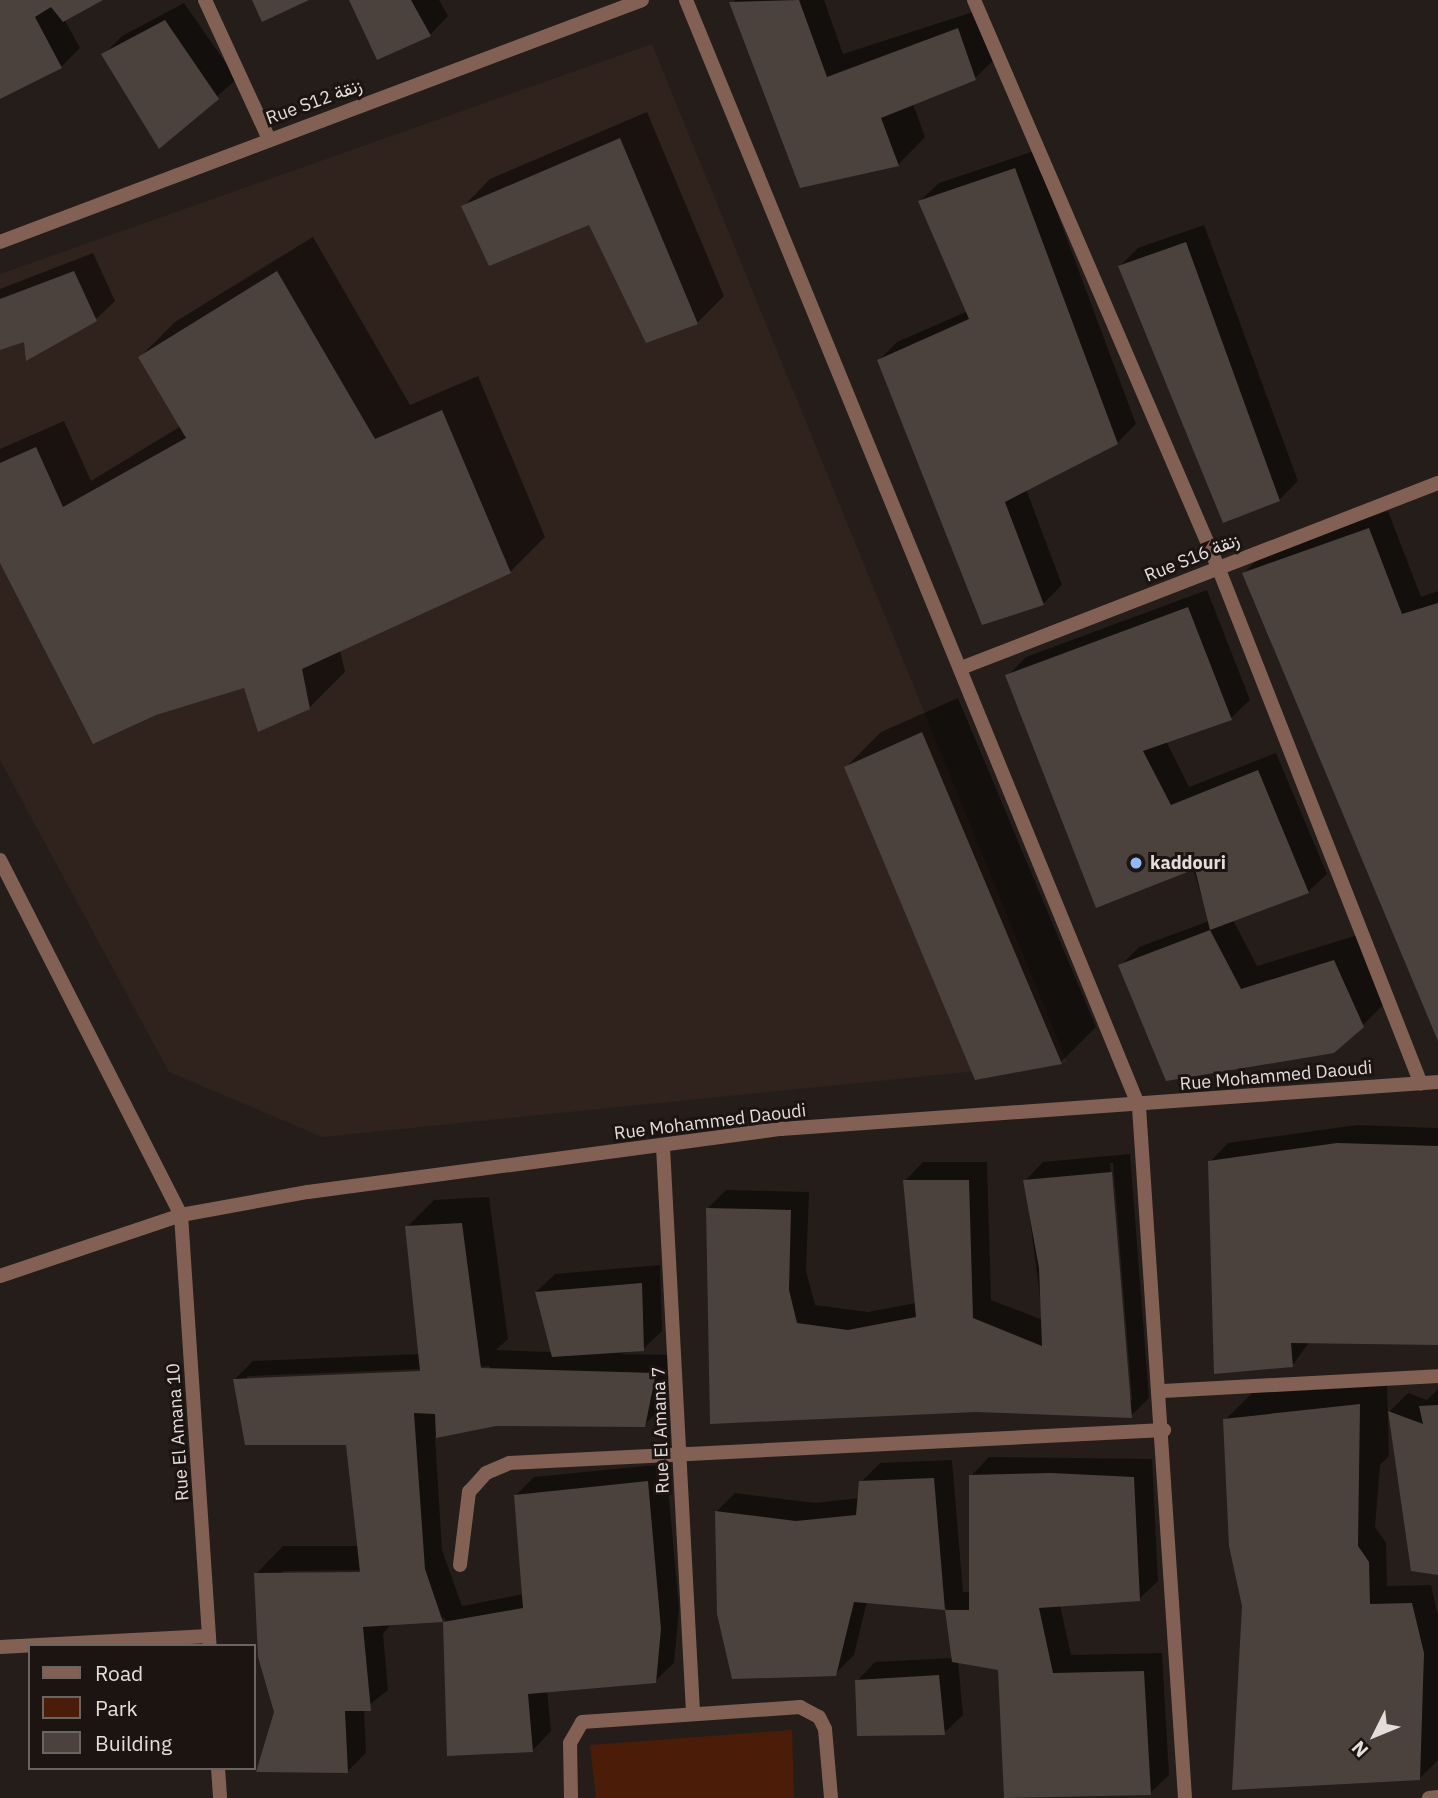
<!DOCTYPE html>
<meta charset="utf-8">
<style>
body{margin:0}
#map{position:relative;width:1438px;height:1798px;overflow:hidden;background:#251d1a;font-family:"IBM Plex Sans",Vazirmatn,sans-serif}
div>[style]{position:absolute}
.built>*{inset:0;background:#30221c}
.green>*{inset:0;background:#4b1d08}
.shadow>*{inset:0;background:#0007}
.building>*{inset:0;background:#4b423e}
.street>*{height:14px;margin:-7px;padding:0 7px;transform-origin:7px;border-radius:7px;background:#826154}
.dots>*{width:19px;height:19px;translate:-50% -50%;box-sizing:border-box;border:4px solid #1b1411;border-radius:50%}
span{translate:-50% -50%;white-space:nowrap;text-align:center;line-height:1.15;-webkit-text-stroke:6px #1b1411;paint-order:stroke}
.street-label{font-size:18px;color:#e3dedc}
.poi-label{font-size:18px;color:#e3dedc;font-weight:700}
.left{translate:0 -50%;text-align:left}
.legend{position:absolute;left:28px;top:1644px;width:228px;height:126px;box-sizing:border-box;background:#1b1411;border:2px solid #6b6562;margin:0;padding:9px 12px;list-style:none;font-size:21px;color:#e3dedc}
.legend li{display:flex;align-items:center;gap:14px;height:35px}
.legend b{width:35px;border:2px solid #6b6562}
.north{position:absolute;left:1340px;top:1700px;width:70px;height:70px;-webkit-text-stroke:5px #1b1411;paint-order:stroke;rotate:227deg;font-size:19px;font-weight:700;line-height:28px;text-align:center;color:#e3dedc}
.north::after{content:'';display:block;margin:auto;width:24px;height:32px;background:#e3dedc;clip-path:polygon(50% 0,100% 100%,50% 72%,0 100%)}
</style>
<div id="map">
<div class="built">
<div style="clip-path:polygon(652px 44px,1067px 1062px,322px 1137px,169px 1072px,0 760px,0 274px)"></div>
</div>
<div class="green">
<div style="clip-path:polygon(792px 1730px,794px 1798px,596px 1798px,590px 1745px)"></div>
</div>
<div class="shadow">
<div style="clip-path:polygon(0 0,100px 0,64px 19px,80px 48px,61px 67px,0 97px)"></div>
<div style="clip-path:polygon(351px 0,439px 0,448px 16px,430px 35px)"></div>
<div style="clip-path:polygon(734px 0,824px 0,843px 54px,976px 11px,994px 60px,975px 78px,913px 104px,925px 137px,898px 165px,801px 186px)"></div>
<div style="clip-path:polygon(184px 3px,237px 79px,159px 146px,104px 54px,122px 36px)"></div>
<div style="clip-path:polygon(647px 112px,724px 296px,697px 323px,589px 222px,463px 207px,490px 179px)"></div>
<div style="clip-path:polygon(1034px 151px,1136px 424px,1117px 443px,1026px 489px,1062px 585px,1043px 604px,879px 360px,897px 342px,968px 311px,920px 201px,939px 183px)"></div>
<div style="clip-path:polygon(1204px 225px,1298px 481px,1279px 500px,1120px 266px,1138px 248px)"></div>
<div style="clip-path:polygon(313px 237px,410px 405px,478px 376px,545px 537px,510px 572px,340px 650px,345px 672px,309px 708px,245px 686px,0 554px,0 449px,64px 421px,91px 481px,181px 426px,140px 357px,175px 322px)"></div>
<div style="clip-path:polygon(93px 253px,115px 301px,96px 319px,0 348px,0 289px)"></div>
<div style="clip-path:polygon(1388px 511px,1421px 597px,1438px 591px,1438px 1038px,1244px 573px,1262px 555px)"></div>
<div style="clip-path:polygon(1207px 590px,1250px 700px,1231px 718px,1166px 741px,1189px 787px,1276px 753px,1327px 874px,1308px 892px,1233px 920px,1257px 966px,1361px 934px,1390px 998px,1362px 1026px,1120px 966px,1139px 947px,1209px 921px,1193px 868px,1008px 675px,1026px 657px)"></div>
<div style="clip-path:polygon(958px 698px,1096px 1027px,1061px 1062px,846px 767px,881px 732px)"></div>
<div style="clip-path:polygon(1357px 1125px,1438px 1128px,1438px 1340px,1310px 1341px,1292px 1366px,1210px 1162px,1228px 1143px)"></div>
<div style="clip-path:polygon(evenodd,1130px 1154px,1149px 1398px,1131px 1416px,976px 1410px,712px 1422px,708px 1208px,726px 1190px,809px 1192px,806px 1271px,815px 1305px,868px 1312px,916px 1303px,905px 1181px,923px 1162px,987px 1162px,991px 1300px,1043px 1320px,1025px 1181px,1043px 1162px,1130px 1154px,1110px 1163px,1113px 1163px,1132px 1400px,1128px 1400px,1110px 1163px)"></div>
<div style="clip-path:polygon(evenodd,489px 1197px,508px 1339px,496px 1350px,552px 1352px,536px 1292px,555px 1274px,660px 1265px,662px 1331px,643px 1349px,620px 1354px,673px 1355px,663px 1407px,644px 1425px,496px 1424px,435px 1437px,442px 1550px,462px 1606px,524px 1594px,516px 1495px,534px 1477px,666px 1464px,679px 1609px,674px 1663px,655px 1681px,547px 1690px,551px 1731px,533px 1750px,449px 1754px,445px 1618px,392px 1623px,383px 1634px,388px 1690px,364px 1709px,366px 1753px,347px 1772px,276px 1712px,256px 1574px,283px 1546px,357px 1546px,347px 1443px,235px 1379px,253px 1361px,420px 1354px,407px 1227px,434px 1200px,489px 1197px,490px 1366px,490px 1369px,471px 1367px,490px 1366px,489px 1197px,421px 1369px,421px 1372px,247px 1380px,247px 1376px,421px 1369px,489px 1197px,366px 1570px,366px 1574px,282px 1574px,282px 1571px,366px 1570px)"></div>
<div style="clip-path:polygon(1387px 1378px,1389px 1456px,1380px 1465px,1375px 1527px,1386px 1543px,1387px 1586px,1431px 1585px,1438px 1616px,1438px 1760px,1420px 1778px,1243px 1606px,1225px 1420px,1253px 1392px)"></div>
<div style="clip-path:polygon(1438px 1389px,1438px 1573px,1388px 1413px,1408px 1393px,1427px 1400px)"></div>
<div style="clip-path:polygon(989px 1457px,1152px 1459px,1158px 1581px,1139px 1599px,1060px 1605px,1071px 1655px,1162px 1653px,1169px 1775px,1150px 1793px,1006px 1798px,999px 1668px,958px 1661px,963px 1715px,944px 1733px,857px 1681px,875px 1662px,953px 1658px,946px 1608px,867px 1601px,854px 1655px,835px 1674px,717px 1511px,735px 1493px,815px 1503px,859px 1498px,861px 1482px,880px 1463px,952px 1460px,963px 1592px,971px 1592px,971px 1476px)"></div>
</div>
<div class="building">
<div style="clip-path:polygon(0 0,103px 0,63px 22px,51px 7px,35px 17px,62px 68px,0 99px)"></div>
<div style="clip-path:polygon(252px 0,309px 0,262px 22px)"></div>
<div style="clip-path:polygon(349px 0,411px 0,431px 36px,377px 60px)"></div>
<div style="clip-path:polygon(799px 0,827px 77px,958px 28px,976px 80px,881px 118px,899px 166px,800px 188px,729px 2px)"></div>
<div style="clip-path:polygon(165px 20px,219px 99px,159px 149px,101px 54px)"></div>
<div style="clip-path:polygon(620px 138px,698px 324px,646px 343px,589px 225px,489px 266px,461px 206px)"></div>
<div style="clip-path:polygon(1015px 168px,1118px 444px,1005px 502px,1044px 605px,982px 625px,877px 360px,969px 319px,918px 201px)"></div>
<div style="clip-path:polygon(1186px 242px,1280px 501px,1223px 523px,1118px 266px)"></div>
<div style="clip-path:polygon(74px 271px,97px 321px,26px 361px,24px 342px,0 350px,0 299px)"></div>
<div style="clip-path:polygon(277px 271px,375px 439px,442px 410px,511px 573px,302px 669px,310px 709px,258px 732px,244px 688px,156px 715px,93px 744px,0 563px,0 463px,36px 447px,63px 507px,186px 438px,138px 357px)"></div>
<div style="clip-path:polygon(1369px 528px,1402px 614px,1438px 603px,1438px 1041px,1242px 573px)"></div>
<div style="clip-path:polygon(1188px 607px,1232px 720px,1143px 751px,1171px 805px,1258px 770px,1309px 893px,1210px 930px,1195px 869px,1096px 908px,1005px 675px)"></div>
<div style="clip-path:polygon(922px 732px,1062px 1064px,975px 1080px,844px 767px)"></div>
<div style="clip-path:polygon(1210px 930px,1241px 989px,1334px 960px,1364px 1027px,1334px 1053px,1166px 1081px,1118px 965px)"></div>
<div style="clip-path:polygon(1337px 1143px,1438px 1146px,1438px 1345px,1291px 1343px,1293px 1367px,1214px 1374px,1208px 1161px)"></div>
<div style="clip-path:polygon(1112px 1172px,1132px 1418px,976px 1412px,710px 1424px,706px 1208px,791px 1210px,789px 1290px,797px 1323px,848px 1330px,916px 1317px,903px 1180px,969px 1180px,973px 1318px,1042px 1346px,1039px 1268px,1023px 1180px)"></div>
<div style="clip-path:polygon(462px 1223px,481px 1368px,656px 1373px,645px 1427px,496px 1426px,436px 1438px,435px 1414px,414px 1413px,425px 1569px,443px 1622px,363px 1627px,371px 1711px,345px 1711px,348px 1773px,256px 1772px,274px 1712px,258px 1657px,254px 1573px,360px 1572px,346px 1445px,245px 1445px,233px 1379px,420px 1371px,405px 1226px)"></div>
<div style="clip-path:polygon(642px 1283px,644px 1351px,552px 1357px,535px 1292px)"></div>
<div style="clip-path:polygon(1360px 1404px,1358px 1546px,1369px 1562px,1370px 1604px,1412px 1603px,1424px 1653px,1420px 1780px,1232px 1790px,1242px 1606px,1229px 1546px,1223px 1419px)"></div>
<div style="clip-path:polygon(1438px 1405px,1438px 1575px,1411px 1571px,1388px 1411px,1423px 1424px,1419px 1406px)"></div>
<div style="clip-path:polygon(1051px 1473px,1134px 1477px,1140px 1601px,1039px 1608px,1053px 1673px,1144px 1671px,1151px 1795px,1004px 1798px,998px 1670px,952px 1662px,945px 1610px,969px 1610px,969px 1475px)"></div>
<div style="clip-path:polygon(934px 1478px,945px 1610px,854px 1602px,836px 1676px,732px 1679px,717px 1614px,715px 1511px,796px 1521px,856px 1515px,859px 1481px)"></div>
<div style="clip-path:polygon(648px 1481px,661px 1629px,656px 1683px,528px 1694px,533px 1752px,447px 1756px,443px 1622px,523px 1608px,514px 1495px)"></div>
<div style="clip-path:polygon(939px 1675px,945px 1735px,857px 1736px,855px 1680px)"></div>
</div>
<div class="street">
<div style="left:205px;top:0;width:153px;rotate:65.3deg"></div>
<div style="left:686px;top:0;width:1196px;rotate:67.74deg"></div>
<div style="left:1139px;top:1107px;width:693px;rotate:86.19deg"></div>
<div style="left:974px;top:0;width:617px;rotate:66.72deg"></div>
<div style="left:1218px;top:567px;width:555px;rotate:68.56deg"></div>
<div style="left:0;top:242px;width:686px;rotate:-20.65deg"></div>
<div style="left:961px;top:668px;width:512px;rotate:-21.2deg"></div>
<div style="left:0;top:860px;width:398px;rotate:63deg"></div>
<div style="left:181px;top:1215px;width:432px;rotate:86.2deg"></div>
<div style="left:663px;top:1147px;width:566px;rotate:86.96deg"></div>
<div style="left:0;top:1276px;width:191px;rotate:-18.6deg"></div>
<div style="left:181px;top:1215px;width:129px;rotate:-10.3deg"></div>
<div style="left:308px;top:1192px;width:477px;rotate:-7.6deg"></div>
<div style="left:781px;top:1129px;width:659px;rotate:-4.09deg"></div>
<div style="left:1163px;top:1391px;width:275px;rotate:-3.1deg"></div>
<div style="left:460px;top:1565px;width:74px;rotate:-83deg"></div>
<div style="left:469px;top:1492px;width:25px;rotate:-48deg"></div>
<div style="left:486px;top:1473px;width:25px;rotate:-23deg"></div>
<div style="left:509px;top:1463px;width:656px;rotate:-2.88deg"></div>
<div style="left:0;top:1647px;width:209px;rotate:-3deg"></div>
<div style="left:218px;top:1768px;width:30px;rotate:86deg"></div>
<div style="left:571px;top:1798px;width:55px;rotate:-91deg"></div>
<div style="left:570px;top:1743px;width:24px;rotate:-60deg"></div>
<div style="left:582px;top:1722px;width:219px;rotate:-3.9deg"></div>
<div style="left:800px;top:1707px;width:21px;rotate:28deg"></div>
<div style="left:819px;top:1717px;width:13px;rotate:63deg"></div>
<div style="left:825px;top:1729px;width:69px;rotate:85deg"></div>
<div style="left:1429px;top:1798px;width:9px;rotate:-6deg"></div>
</div>
<div class="dots">
<div style="left:1136px;top:863px;background:#91b8fd"></div>
</div>
<div class="street-label">
<span style="left:314px;top:102px;rotate:-20deg">Rue S12 زنقة</span>
<span style="left:1192px;top:558px;rotate:-22deg">Rue S16 زنقة</span>
<span style="left:1276px;top:1076px;rotate:-5deg">Rue Mohammed Daoudi</span>
<span style="left:710px;top:1122px;rotate:-7deg">Rue Mohammed Daoudi</span>
<span style="left:661px;top:1430px;rotate:-92deg">Rue El Amana 7</span>
<span style="left:178px;top:1432px;rotate:-94deg">Rue El Amana 10</span>
</div>
<div class="poi-label">
<span class="left" style="left:1150px;top:863px">kaddouri</span>
</div>
<ul class="legend">
<li><b style="height:9px;background:#826154"></b>Road</li>
<li><b style="height:19px;background:#4b1d08"></b>Park</li>
<li><b style="height:19px;background:#4b423e"></b>Building</li>
</ul>
<div class="north">N</div>
</div>
